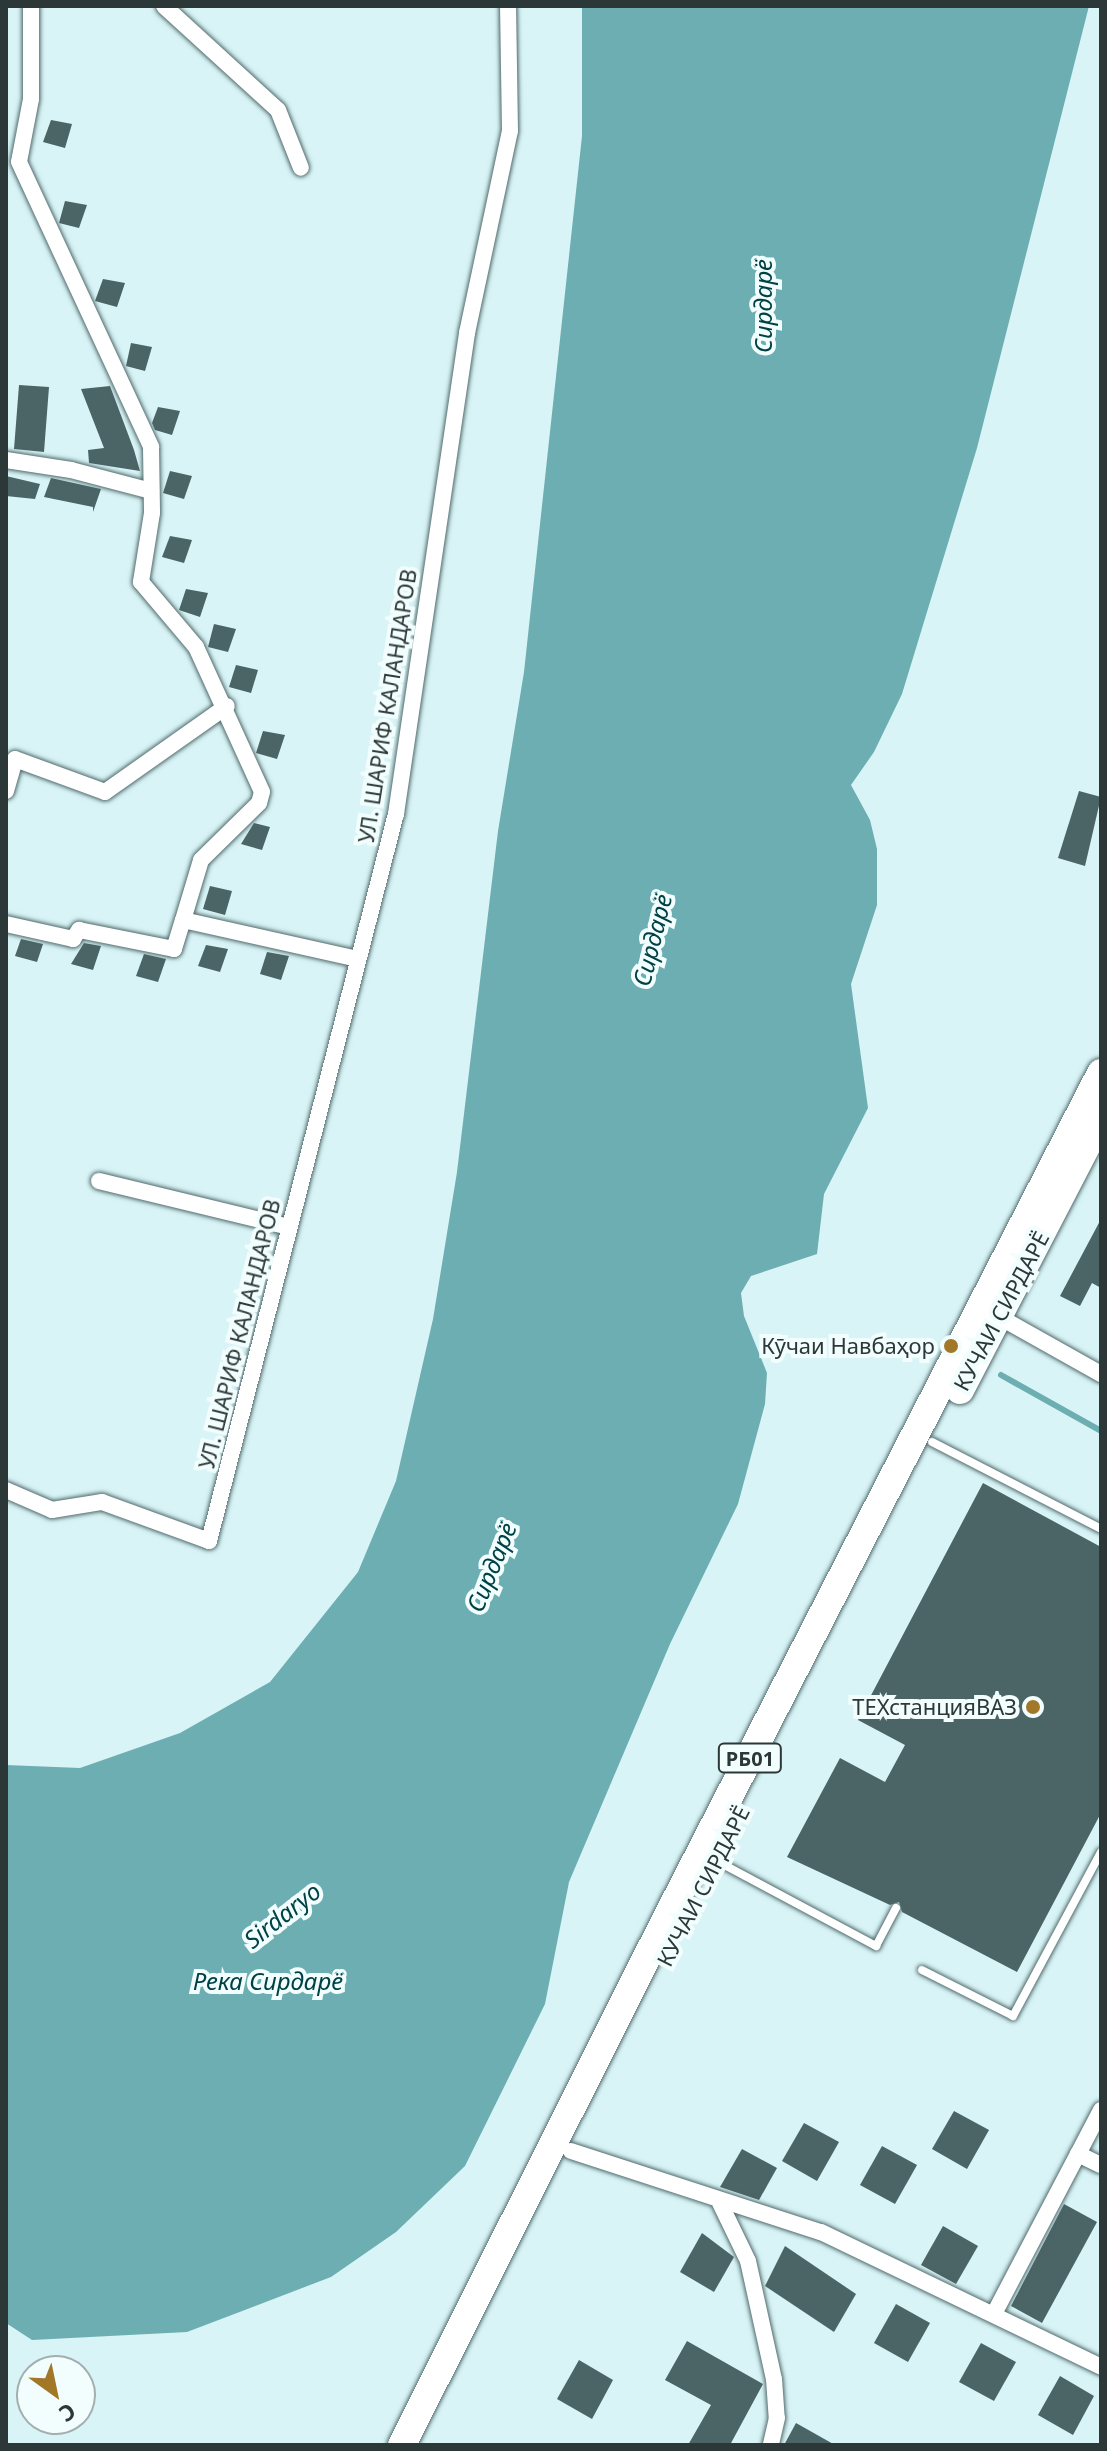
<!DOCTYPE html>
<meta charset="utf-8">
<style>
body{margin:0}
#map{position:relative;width:1107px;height:2451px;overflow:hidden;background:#d8f4f6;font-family:"Noto Sans",sans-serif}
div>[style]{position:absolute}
.water>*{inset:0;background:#6daeb2}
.stream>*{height:6px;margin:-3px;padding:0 3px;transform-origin:3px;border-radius:3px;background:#6daeb2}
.building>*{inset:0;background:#4b6466}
.roads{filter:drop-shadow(0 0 2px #516a6c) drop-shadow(0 0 2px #516a6c)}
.lane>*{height:8px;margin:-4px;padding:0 4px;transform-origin:4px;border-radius:4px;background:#fff}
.street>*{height:16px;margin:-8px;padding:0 8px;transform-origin:8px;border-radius:8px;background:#fff}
.highway>*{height:28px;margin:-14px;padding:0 14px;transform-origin:14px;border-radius:14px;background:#fff}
.dots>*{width:22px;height:22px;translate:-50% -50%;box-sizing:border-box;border:4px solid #f2fdfe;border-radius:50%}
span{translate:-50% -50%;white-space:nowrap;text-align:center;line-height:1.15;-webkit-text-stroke:8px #f2fdfe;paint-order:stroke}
.shield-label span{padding:2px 6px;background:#f2fdfe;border:2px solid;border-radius:6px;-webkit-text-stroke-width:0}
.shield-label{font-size:20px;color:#2c3737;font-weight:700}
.street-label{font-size:22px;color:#2c3737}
.poi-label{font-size:22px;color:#2c3737}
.right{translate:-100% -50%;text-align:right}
.water-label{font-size:24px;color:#004145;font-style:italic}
.frame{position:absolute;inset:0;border:8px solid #2c3737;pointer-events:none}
.north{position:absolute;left:16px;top:2355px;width:80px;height:80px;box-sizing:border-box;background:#f2fdfe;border:2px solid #a3aeae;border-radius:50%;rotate:147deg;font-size:22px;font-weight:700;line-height:32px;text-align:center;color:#2c3737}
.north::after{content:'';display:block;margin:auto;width:28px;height:36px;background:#a27828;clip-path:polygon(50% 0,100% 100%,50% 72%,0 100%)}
</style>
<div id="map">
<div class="water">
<div style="clip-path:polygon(582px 6px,1089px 6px,977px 448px,902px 694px,874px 752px,851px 785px,870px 820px,877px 849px,877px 905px,851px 984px,868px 1108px,824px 1194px,817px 1254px,751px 1276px,741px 1293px,744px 1316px,767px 1373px,765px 1404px,738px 1504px,670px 1644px,569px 1882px,545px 2004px,465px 2166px,396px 2232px,331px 2277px,187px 2332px,32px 2340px,6px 2323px,6px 1765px,80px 1768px,180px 1733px,270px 1682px,358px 1572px,396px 1481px,433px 1319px,457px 1172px,498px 831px,524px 672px,582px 136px)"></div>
</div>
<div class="stream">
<div style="left:1001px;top:1375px;width:115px;rotate:29.2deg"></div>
</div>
<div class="building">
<div style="clip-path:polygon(51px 120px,72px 124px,65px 148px,43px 142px)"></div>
<div style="clip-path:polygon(65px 201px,87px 205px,79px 228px,59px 223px)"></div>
<div style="clip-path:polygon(103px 279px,125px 283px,117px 307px,95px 301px)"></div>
<div style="clip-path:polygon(131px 343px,152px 347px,145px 371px,126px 366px)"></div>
<div style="clip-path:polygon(19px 385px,49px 387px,44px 452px,14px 449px)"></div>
<div style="clip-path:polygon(110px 386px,134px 450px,140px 471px,89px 463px,88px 450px,104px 448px,81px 389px)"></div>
<div style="clip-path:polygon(158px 407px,180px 411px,172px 435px,155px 430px,152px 423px)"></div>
<div style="clip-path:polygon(170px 471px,192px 476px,184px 499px,163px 493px)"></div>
<div style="clip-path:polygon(6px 476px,40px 484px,35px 499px,6px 496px)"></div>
<div style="clip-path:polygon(51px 478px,101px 489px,93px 512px,93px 507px,44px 497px)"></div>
<div style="clip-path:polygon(170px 536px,192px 540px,184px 563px,162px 557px)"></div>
<div style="clip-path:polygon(186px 589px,208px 593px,200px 617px,179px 610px)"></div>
<div style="clip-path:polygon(214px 624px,236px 629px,228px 652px,208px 647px)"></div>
<div style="clip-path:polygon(236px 665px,258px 670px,251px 693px,229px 687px)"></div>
<div style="clip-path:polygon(263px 731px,285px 735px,277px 759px,256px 753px)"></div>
<div style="clip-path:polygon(1079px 791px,1101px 797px,1085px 866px,1058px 858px)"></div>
<div style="clip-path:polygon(254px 823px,270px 827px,262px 850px,241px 844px)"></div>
<div style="clip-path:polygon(210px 886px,232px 891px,225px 915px,203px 909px)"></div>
<div style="clip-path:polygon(21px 939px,43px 944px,37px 962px,15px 956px)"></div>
<div style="clip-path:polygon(84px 943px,101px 946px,93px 970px,71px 964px)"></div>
<div style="clip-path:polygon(206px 945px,228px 949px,220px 972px,198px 966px)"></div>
<div style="clip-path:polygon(267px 952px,289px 956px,281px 980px,260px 974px)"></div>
<div style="clip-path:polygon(144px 954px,166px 959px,158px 982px,136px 976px)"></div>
<div style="clip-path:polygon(1101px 1219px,1101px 1288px,1092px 1283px,1080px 1306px,1060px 1296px)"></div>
<div style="clip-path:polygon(983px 1483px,1101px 1547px,1101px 1813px,1017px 1972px,902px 1912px,899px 1902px,890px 1905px,787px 1857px,840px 1758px,885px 1782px,905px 1745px,858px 1720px)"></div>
<div style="clip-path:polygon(954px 2111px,989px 2130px,967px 2169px,932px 2149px)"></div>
<div style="clip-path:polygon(804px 2123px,839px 2142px,817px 2181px,782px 2161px)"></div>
<div style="clip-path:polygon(882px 2146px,917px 2165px,895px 2204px,860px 2185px)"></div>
<div style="clip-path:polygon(742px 2149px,777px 2168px,759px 2200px,720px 2187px)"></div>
<div style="clip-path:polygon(1064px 2204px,1097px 2222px,1042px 2323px,1011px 2306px)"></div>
<div style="clip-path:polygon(943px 2226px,978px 2246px,956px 2284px,921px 2265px)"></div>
<div style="clip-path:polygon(702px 2233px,734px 2257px,714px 2292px,680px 2272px)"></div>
<div style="clip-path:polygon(785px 2246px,856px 2294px,834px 2332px,765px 2286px)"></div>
<div style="clip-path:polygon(896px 2304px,930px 2323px,908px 2362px,874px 2343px)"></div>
<div style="clip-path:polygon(687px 2341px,763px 2384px,730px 2445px,688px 2445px,711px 2405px,665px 2380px)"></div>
<div style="clip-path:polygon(981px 2343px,1016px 2362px,994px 2401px,959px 2382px)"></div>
<div style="clip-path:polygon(579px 2360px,613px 2380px,592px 2419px,557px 2399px)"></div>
<div style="clip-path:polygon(1060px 2376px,1094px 2396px,1073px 2435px,1038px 2415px)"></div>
<div style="clip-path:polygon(796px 2423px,835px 2445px,784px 2445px)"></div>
</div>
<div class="roads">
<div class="lane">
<div style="left:932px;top:1442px;width:190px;rotate:27.2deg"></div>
<div style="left:715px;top:1860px;width:183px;rotate:28.1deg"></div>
<div style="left:876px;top:1946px;width:43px;rotate:-62.2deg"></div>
<div style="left:922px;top:1970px;width:102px;rotate:26.8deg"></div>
<div style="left:1013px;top:2016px;width:186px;rotate:-61.8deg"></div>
</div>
<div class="street">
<div style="left:31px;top:6px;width:93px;rotate:90deg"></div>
<div style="left:31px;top:99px;width:64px;rotate:100.8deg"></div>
<div style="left:19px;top:162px;width:314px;rotate:65.1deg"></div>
<div style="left:151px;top:447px;width:66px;rotate:89.1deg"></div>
<div style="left:152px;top:513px;width:70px;rotate:99.1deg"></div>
<div style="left:141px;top:582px;width:85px;rotate:49.8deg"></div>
<div style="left:196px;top:647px;width:159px;rotate:65.5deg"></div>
<div style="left:262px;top:792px;width:11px;rotate:105deg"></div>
<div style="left:259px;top:803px;width:81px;rotate:135.5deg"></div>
<div style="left:201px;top:860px;width:63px;rotate:106.7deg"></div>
<div style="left:183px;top:920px;width:179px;rotate:12.6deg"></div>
<div style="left:164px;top:6px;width:154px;rotate:42.4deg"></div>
<div style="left:278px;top:110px;width:62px;rotate:68.4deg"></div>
<div style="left:6px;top:460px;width:66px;rotate:8.7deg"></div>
<div style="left:71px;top:470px;width:83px;rotate:14.7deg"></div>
<div style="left:6px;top:791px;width:33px;rotate:-74deg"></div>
<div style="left:15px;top:759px;width:96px;rotate:20.1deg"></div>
<div style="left:105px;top:792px;width:149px;rotate:-35.2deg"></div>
<div style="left:6px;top:924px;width:69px;rotate:12.6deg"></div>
<div style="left:73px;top:939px;width:11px;rotate:-56deg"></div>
<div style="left:79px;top:930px;width:97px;rotate:11.3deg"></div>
<div style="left:174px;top:949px;width:30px;rotate:-73deg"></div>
<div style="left:99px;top:1181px;width:195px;rotate:13.6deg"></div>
<div style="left:994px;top:1314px;width:123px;rotate:29.3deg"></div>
<div style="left:6px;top:1490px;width:50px;rotate:23.5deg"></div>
<div style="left:52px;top:1510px;width:51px;rotate:-9.1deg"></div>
<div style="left:102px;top:1502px;width:114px;rotate:20deg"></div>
<div style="left:209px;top:1541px;width:751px;rotate:-75.58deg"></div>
<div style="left:396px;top:814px;width:486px;rotate:-81.6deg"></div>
<div style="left:467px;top:333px;width:207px;rotate:-78deg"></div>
<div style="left:510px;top:131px;width:125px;rotate:-90.9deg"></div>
<div style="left:1101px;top:2110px;width:50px;rotate:117.6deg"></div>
<div style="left:1078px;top:2154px;width:25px;rotate:26deg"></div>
<div style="left:571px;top:2151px;width:263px;rotate:18deg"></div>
<div style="left:821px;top:2232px;width:311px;rotate:25.7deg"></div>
<div style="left:720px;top:2203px;width:64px;rotate:64.2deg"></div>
<div style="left:748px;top:2261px;width:121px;rotate:77.6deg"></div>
<div style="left:774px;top:2379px;width:39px;rotate:86deg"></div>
<div style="left:777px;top:2418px;width:28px;rotate:103deg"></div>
<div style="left:995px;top:2312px;width:178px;rotate:-62.3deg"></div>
</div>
<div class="highway">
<div style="left:960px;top:1390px;width:306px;rotate:-62.6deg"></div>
<div style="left:402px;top:2445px;width:582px;rotate:-63.35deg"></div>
<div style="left:663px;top:1925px;width:958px;rotate:-62.79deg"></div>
</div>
</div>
<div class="dots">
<div style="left:951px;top:1346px;background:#a27828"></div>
<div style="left:1033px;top:1707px;background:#a27828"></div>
</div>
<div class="shield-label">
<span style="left:750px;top:1758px">РБ01</span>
</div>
<div class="street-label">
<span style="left:387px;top:706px;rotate:-81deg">УЛ. ШАРИФ КАЛАНДАРОВ</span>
<span style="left:1001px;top:1311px;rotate:-62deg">КУЧАИ СИРДАРЁ</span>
<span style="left:239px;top:1334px;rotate:-76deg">УЛ. ШАРИФ КАЛАНДАРОВ</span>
<span style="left:703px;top:1886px;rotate:-63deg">КУЧАИ СИРДАРЁ</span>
</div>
<div class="poi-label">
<span class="right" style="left:935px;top:1346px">Кӯчаи Навбаҳор</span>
<span class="right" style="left:1017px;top:1707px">ТЕХстанцияВАЗ</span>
</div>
<div class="water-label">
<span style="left:763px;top:306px;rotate:-90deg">Сирдарё</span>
<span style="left:652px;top:940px;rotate:-76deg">Сирдарё</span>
<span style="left:491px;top:1567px;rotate:-68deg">Сирдарё</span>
<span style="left:282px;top:1915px;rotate:-38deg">Sirdaryo</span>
<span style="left:268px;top:1981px">Река Сирдарё</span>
</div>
<div class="frame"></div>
<div class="north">С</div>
</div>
